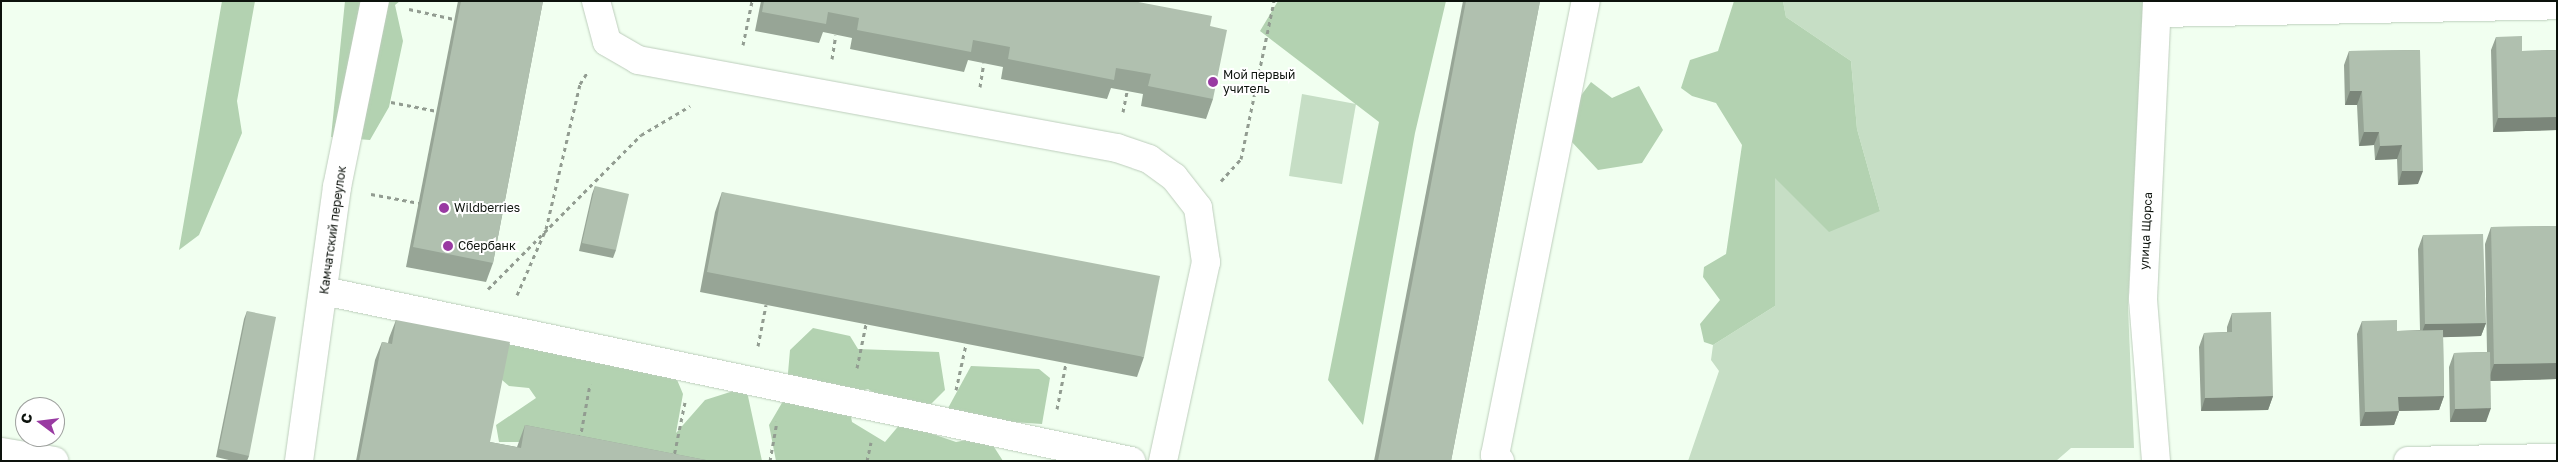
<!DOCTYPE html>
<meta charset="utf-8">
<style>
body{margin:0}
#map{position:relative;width:2558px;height:462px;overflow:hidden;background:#f1fff0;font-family:"Golos Text",sans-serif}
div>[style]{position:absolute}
.green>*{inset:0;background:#c6dec5}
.forest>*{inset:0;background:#b3d2b1}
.path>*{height:3px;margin-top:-1.5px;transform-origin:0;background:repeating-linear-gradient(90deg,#929c91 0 4px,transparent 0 8px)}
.roads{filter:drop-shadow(0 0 1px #bdcebc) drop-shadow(0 0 1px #bdcebc)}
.minor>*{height:28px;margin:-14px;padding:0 14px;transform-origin:14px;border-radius:14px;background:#fff}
.wall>*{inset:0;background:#97a596}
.shaded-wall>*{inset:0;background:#7b867a}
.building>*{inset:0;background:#b0c0af}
.dots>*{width:14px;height:14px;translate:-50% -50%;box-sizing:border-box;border:2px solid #fff;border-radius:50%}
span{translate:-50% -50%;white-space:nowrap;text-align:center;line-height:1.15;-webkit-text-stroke:4px #fff;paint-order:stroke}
.poi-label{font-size:12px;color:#0d130d}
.left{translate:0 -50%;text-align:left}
.street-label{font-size:12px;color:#0d130d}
.frame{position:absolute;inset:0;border:2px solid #0d130d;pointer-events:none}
.north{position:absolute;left:15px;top:397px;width:50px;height:50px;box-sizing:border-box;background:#fff;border:1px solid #9ea19e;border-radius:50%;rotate:285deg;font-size:14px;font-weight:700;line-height:20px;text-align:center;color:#0d130d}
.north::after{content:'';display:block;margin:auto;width:18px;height:22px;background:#993aa2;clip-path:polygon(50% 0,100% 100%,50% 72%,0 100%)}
</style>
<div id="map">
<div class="green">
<div style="clip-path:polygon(1783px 1px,2143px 1px,2128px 307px,2134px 448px,2071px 448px,2056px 461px,1688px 461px,1719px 371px,1711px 360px,1713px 345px,1775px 306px,1774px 177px,1880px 211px,1857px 129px,1851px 61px,1786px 17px)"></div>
<div style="clip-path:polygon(1302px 94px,1356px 104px,1342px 184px,1289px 176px)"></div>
</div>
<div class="forest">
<div style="clip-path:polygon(222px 1px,255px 1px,237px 101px,242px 133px,199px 235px,179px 250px)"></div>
<div style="clip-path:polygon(345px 1px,400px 1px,395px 5px,403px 41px,389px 107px,370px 140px,331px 137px)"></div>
<div style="clip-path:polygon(1278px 1px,1446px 1px,1415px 133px,1363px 425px,1328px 380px,1379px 122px,1260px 31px)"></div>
<div style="clip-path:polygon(1734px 1px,1783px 1px,1786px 17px,1851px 61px,1857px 129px,1880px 211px,1829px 232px,1775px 178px,1775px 306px,1713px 345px,1704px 342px,1700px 324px,1720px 300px,1703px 277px,1704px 267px,1726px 254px,1742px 145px,1716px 103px,1692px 96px,1681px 88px,1690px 60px,1718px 51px)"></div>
<div style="clip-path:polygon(1591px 82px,1612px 98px,1639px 86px,1663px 130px,1642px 163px,1598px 170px,1571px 141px,1568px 113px)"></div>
<div style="clip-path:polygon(523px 328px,675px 375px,683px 394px,676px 433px,705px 400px,746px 387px,762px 461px,629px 461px,554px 442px,499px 442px,496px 425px,536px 398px,529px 388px,509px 386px,487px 367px)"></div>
<div style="clip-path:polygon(813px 328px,850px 336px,858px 349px,939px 352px,945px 390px,925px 410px,899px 411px,868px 389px,847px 395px,852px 422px,885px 442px,901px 423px,956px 442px,987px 436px,1003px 461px,776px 461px,769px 425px,786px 396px,790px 350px)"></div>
<div style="clip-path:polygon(971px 366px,1039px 369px,1050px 378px,1042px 424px,999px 421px,947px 410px)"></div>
</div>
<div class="path">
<div style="left:409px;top:9px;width:46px;rotate:12.5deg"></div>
<div style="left:743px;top:45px;width:45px;rotate:-78.4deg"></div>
<div style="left:832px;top:59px;width:24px;rotate:-81deg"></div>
<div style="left:980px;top:87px;width:24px;rotate:-81deg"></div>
<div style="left:391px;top:102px;width:47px;rotate:11.1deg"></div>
<div style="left:1123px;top:112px;width:21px;rotate:-79deg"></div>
<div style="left:1221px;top:181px;width:30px;rotate:-48deg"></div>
<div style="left:1241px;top:159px;width:161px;rotate:-78.2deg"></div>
<div style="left:371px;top:194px;width:49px;rotate:10.6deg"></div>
<div style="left:488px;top:289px;width:217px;rotate:-45.2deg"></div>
<div style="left:641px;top:135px;width:57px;rotate:-30.6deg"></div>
<div style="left:517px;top:295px;width:72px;rotate:-66.3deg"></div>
<div style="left:546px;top:229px;width:149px;rotate:-76.8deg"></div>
<div style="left:580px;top:84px;width:15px;rotate:-58deg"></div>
<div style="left:758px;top:346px;width:42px;rotate:-79deg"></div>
<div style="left:857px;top:368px;width:45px;rotate:-78.4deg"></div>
<div style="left:956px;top:390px;width:47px;rotate:-77.7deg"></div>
<div style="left:1057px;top:409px;width:47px;rotate:-78.9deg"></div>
<div style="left:580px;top:439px;width:56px;rotate:-79.7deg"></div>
<div style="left:673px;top:461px;width:60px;rotate:-78.5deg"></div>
<div style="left:770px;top:461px;width:40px;rotate:-80deg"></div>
<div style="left:867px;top:461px;width:19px;rotate:-78deg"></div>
</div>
<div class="roads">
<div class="minor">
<div style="left:596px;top:1px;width:42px;rotate:75deg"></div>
<div style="left:607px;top:42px;width:36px;rotate:30deg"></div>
<div style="left:638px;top:60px;width:487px;rotate:10.4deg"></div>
<div style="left:1117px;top:148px;width:34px;rotate:19deg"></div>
<div style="left:1149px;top:159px;width:31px;rotate:36deg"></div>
<div style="left:1174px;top:177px;width:39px;rotate:52deg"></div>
<div style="left:1198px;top:208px;width:55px;rotate:81.6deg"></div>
<div style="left:1206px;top:262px;width:204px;rotate:102.2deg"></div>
<div style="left:2157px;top:13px;width:400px;rotate:-1.1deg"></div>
<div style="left:324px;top:291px;width:825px;rotate:11.9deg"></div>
<div style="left:1px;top:452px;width:54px;rotate:9.6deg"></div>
<div style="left:299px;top:461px;width:277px;rotate:-82.1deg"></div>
<div style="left:337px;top:187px;width:190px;rotate:-78.5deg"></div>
<div style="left:1500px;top:461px;width:8px;rotate:-130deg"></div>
<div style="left:1495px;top:455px;width:463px;rotate:-78.7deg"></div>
<div style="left:2156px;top:461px;width:163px;rotate:-94.6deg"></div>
<div style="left:2143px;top:299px;width:298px;rotate:-87.3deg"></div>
<div style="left:2408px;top:461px;width:149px;rotate:-1.2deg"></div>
</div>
</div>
<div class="wall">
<div style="clip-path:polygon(458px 1px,543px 1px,493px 263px,486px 282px,406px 267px)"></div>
<div style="clip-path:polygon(761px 1px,1133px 1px,1210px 26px,1213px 99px,1206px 119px,1141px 106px,1143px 94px,1111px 88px,1107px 99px,1001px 79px,1003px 67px,968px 60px,964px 72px,850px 49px,852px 38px,823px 32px,819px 43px,755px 31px)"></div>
<div style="clip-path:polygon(1463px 1px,1540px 1px,1451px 461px,1374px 461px)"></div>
<div style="clip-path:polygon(2496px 37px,2522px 51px,2557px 50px,2557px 130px,2493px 132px,2491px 50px)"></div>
<div style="clip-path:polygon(2420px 50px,2418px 184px,2398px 185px,2397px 159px,2375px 160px,2374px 145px,2359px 146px,2357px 105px,2345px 105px,2344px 65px,2349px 51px)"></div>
<div style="clip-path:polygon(595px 186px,616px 250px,613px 258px,579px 251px,592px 194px)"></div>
<div style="clip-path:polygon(722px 192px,1144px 357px,1137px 377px,700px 292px,715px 212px)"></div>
<div style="clip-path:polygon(2557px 226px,2557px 377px,2556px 379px,2490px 381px,2486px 422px,2450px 422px,2449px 367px,2454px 353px,2487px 352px,2485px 244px,2491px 227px)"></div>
<div style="clip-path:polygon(2423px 235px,2486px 323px,2481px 336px,2443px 337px,2444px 396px,2439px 410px,2399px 411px,2394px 425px,2360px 426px,2357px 334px,2362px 321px,2397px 331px,2420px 330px,2418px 249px)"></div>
<div style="clip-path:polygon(247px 311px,249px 456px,247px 461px,233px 461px,216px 457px,244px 319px)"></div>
<div style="clip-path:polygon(2232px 313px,2273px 396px,2268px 410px,2201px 411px,2199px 347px,2204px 333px,2227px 332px,2227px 327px)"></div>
<div style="clip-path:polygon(396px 320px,490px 442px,517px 447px,525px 425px,711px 461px,356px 461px,375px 360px,382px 342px,388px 343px,389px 338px)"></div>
</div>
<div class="shaded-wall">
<div style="clip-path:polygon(2350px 91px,2362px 91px,2357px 105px,2345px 105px)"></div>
<div style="clip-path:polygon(2557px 117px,2557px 130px,2493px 132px,2498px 118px)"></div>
<div style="clip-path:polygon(2364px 132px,2379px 132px,2374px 145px,2359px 146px)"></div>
<div style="clip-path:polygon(2402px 145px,2397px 159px,2375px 160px,2380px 146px)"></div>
<div style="clip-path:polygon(2402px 171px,2423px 171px,2418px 184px,2398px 185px)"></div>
<div style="clip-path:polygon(2486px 323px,2481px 336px,2420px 338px,2425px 324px)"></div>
<div style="clip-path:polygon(2557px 363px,2557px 377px,2556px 379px,2488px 381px,2494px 364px)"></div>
<div style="clip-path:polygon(2273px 396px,2268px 410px,2201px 411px,2205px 398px)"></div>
<div style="clip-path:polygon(2444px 396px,2439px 410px,2394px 411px,2398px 397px)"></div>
<div style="clip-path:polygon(2491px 408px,2486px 422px,2450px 422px,2455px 409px)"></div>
<div style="clip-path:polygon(2399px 411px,2394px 425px,2360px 426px,2365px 412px)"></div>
</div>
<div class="building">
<div style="clip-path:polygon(461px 1px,543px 1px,493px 263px,413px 247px)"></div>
<div style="clip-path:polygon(764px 1px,1133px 1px,1212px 16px,1210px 26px,1227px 30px,1213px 99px,1148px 86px,1151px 74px,1134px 71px,1116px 68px,1114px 80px,1008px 59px,1010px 47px,973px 40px,971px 52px,857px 30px,859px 18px,828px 12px,826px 24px,762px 12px)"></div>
<div style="clip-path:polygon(1466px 1px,1540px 1px,1451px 461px,1378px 461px)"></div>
<div style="clip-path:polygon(2522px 36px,2522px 51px,2557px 50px,2557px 117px,2498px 118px,2496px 37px)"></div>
<div style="clip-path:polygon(2420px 50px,2423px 171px,2402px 171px,2402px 145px,2380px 146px,2379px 132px,2364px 132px,2362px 91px,2350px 91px,2349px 51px)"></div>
<div style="clip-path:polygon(595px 186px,629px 194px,616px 250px,582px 243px)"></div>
<div style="clip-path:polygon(722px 192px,1160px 276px,1144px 357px,707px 272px)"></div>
<div style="clip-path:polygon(2557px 226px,2557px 363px,2494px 364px,2491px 227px)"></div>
<div style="clip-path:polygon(2483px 234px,2486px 323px,2425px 324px,2423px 235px)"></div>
<div style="clip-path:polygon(247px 311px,276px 317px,249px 456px,219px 449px)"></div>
<div style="clip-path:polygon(2271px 312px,2273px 396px,2205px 398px,2204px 333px,2232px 332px,2232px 313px)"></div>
<div style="clip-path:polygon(396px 320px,510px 342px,490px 442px,521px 448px,525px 425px,711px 461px,359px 461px,382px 342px,392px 344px)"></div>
<div style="clip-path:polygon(2397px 320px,2397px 331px,2443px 330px,2444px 396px,2398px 397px,2399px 411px,2365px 412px,2362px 321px)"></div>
<div style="clip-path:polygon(2490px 352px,2491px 408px,2455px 409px,2454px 353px)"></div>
</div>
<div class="dots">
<div style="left:1213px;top:82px;background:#993aa2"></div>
<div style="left:444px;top:208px;background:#993aa2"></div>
<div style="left:448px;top:246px;background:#993aa2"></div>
</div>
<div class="poi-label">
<span class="left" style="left:1223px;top:82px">Мой первый<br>учитель</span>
<span class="left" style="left:454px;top:208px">Wildberries</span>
<span class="left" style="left:458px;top:246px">Сбербанк</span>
</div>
<div class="street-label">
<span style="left:333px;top:230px;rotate:-82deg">Камчатский переулок</span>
<span style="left:2146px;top:231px;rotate:-87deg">улица Щорса</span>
</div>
<div class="frame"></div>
<div class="north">С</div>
</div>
